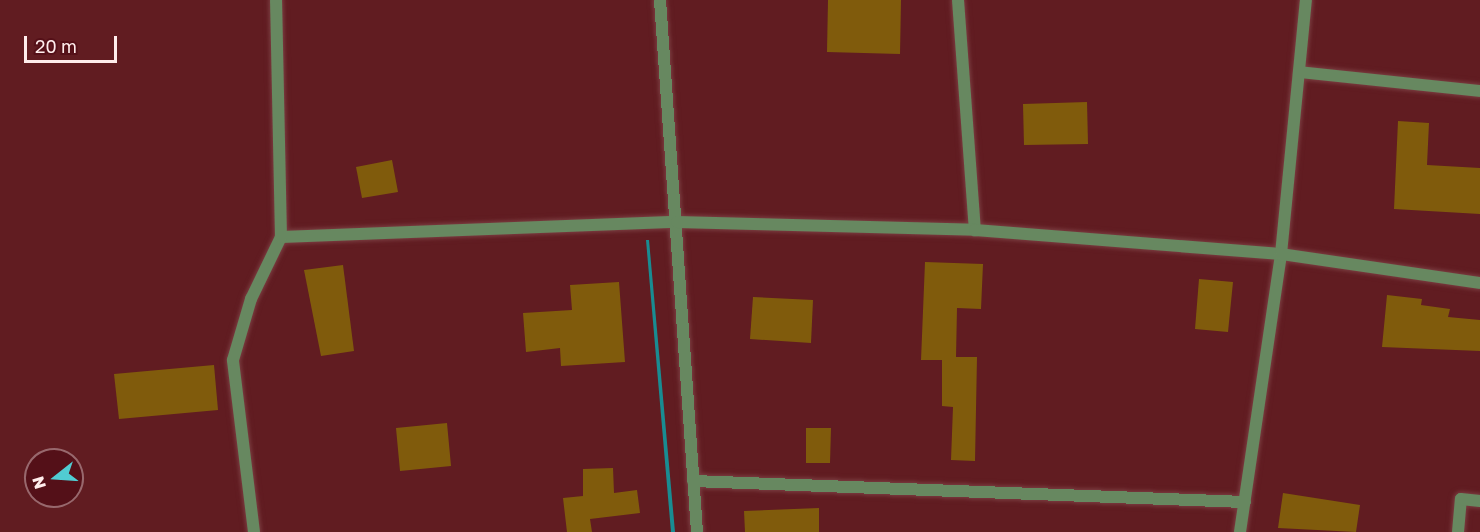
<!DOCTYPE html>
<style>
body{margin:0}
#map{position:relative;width:1480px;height:532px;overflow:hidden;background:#611c21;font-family:"Golos Text",sans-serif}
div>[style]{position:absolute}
.water>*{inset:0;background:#198c92}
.building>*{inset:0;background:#805b0c}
.roads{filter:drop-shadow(0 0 2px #7a3d41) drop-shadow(0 0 2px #7a3d41)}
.lane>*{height:12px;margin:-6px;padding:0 6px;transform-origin:6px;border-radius:6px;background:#678860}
.street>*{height:12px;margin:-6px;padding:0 6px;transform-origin:6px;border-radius:6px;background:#678860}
span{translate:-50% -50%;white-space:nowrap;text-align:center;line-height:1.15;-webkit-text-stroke:6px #541018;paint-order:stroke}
.north{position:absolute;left:24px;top:448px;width:60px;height:60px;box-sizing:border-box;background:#541018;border:2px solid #98686d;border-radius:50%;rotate:253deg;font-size:16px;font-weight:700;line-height:24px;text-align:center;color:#ffedec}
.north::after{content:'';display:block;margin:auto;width:21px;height:27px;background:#51ccd2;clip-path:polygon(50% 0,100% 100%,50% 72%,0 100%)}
.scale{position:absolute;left:24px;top:36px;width:93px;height:27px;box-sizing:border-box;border:3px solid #ffedec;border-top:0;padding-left:8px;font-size:18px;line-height:21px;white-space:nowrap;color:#ffedec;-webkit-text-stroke:4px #541018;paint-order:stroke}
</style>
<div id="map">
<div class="water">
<div style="clip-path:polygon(646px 240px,649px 240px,675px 532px,671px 532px)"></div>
</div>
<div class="building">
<div style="clip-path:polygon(828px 0,901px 0,900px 54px,827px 52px)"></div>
<div style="clip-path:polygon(1087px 102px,1088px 144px,1024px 145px,1023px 104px)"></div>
<div style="clip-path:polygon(1398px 121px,1429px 123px,1427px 165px,1480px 168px,1480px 214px,1394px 209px)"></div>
<div style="clip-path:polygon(392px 160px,398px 192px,362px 198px,356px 167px)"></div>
<div style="clip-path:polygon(925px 262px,983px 264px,981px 309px,957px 308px,956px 357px,977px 357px,975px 461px,951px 460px,953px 407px,942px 406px,942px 360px,921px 360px)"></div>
<div style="clip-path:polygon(343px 265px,354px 351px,321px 356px,304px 270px)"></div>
<div style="clip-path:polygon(1199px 279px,1233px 282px,1228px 332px,1195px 329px)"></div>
<div style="clip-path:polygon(619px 282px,625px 362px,561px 366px,560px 348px,526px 352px,523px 313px,572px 310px,570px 285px)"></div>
<div style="clip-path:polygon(1387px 295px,1422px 299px,1421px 305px,1450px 309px,1448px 317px,1480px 320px,1480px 351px,1382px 347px)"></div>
<div style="clip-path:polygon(753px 297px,813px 300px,811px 343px,750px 339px)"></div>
<div style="clip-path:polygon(214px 365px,218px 410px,119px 419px,114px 374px)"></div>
<div style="clip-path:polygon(447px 423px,451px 466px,400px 471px,396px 428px)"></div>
<div style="clip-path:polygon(806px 428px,831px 428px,830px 463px,806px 463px)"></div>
<div style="clip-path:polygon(613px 468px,614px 493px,637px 490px,640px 513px,590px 519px,592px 532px,567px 532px,563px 498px,583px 496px,583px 469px)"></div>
<div style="clip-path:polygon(1283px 493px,1360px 505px,1356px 532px,1278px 528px)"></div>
<div style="clip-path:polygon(819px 508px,819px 532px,745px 532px,744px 511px)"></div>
</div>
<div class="roads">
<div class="lane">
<div style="left:1299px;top:72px;width:182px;rotate:6deg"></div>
<div style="left:281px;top:237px;width:396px;rotate:-2.2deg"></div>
<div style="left:693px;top:481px;width:552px;rotate:2.18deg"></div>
<div style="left:254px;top:532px;width:173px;rotate:-97deg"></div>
<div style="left:233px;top:360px;width:64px;rotate:-73.6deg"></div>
<div style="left:251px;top:299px;width:69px;rotate:-64.2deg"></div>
<div style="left:281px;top:237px;width:237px;rotate:-91.2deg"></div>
<div style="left:1240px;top:532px;width:281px;rotate:-81.6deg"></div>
<div style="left:1281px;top:254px;width:255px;rotate:-84.4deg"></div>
<div style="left:1458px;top:532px;width:33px;rotate:-85deg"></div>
<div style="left:1461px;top:499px;width:19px;rotate:6deg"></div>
</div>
<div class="street">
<div style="left:660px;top:0;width:533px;rotate:86.02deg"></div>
<div style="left:958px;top:0;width:231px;rotate:85.8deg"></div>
<div style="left:677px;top:222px;width:298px;rotate:1.5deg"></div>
<div style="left:975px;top:230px;width:307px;rotate:4.5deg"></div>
<div style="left:1281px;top:254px;width:201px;rotate:8.3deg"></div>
</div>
</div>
<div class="north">N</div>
<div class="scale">20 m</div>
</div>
